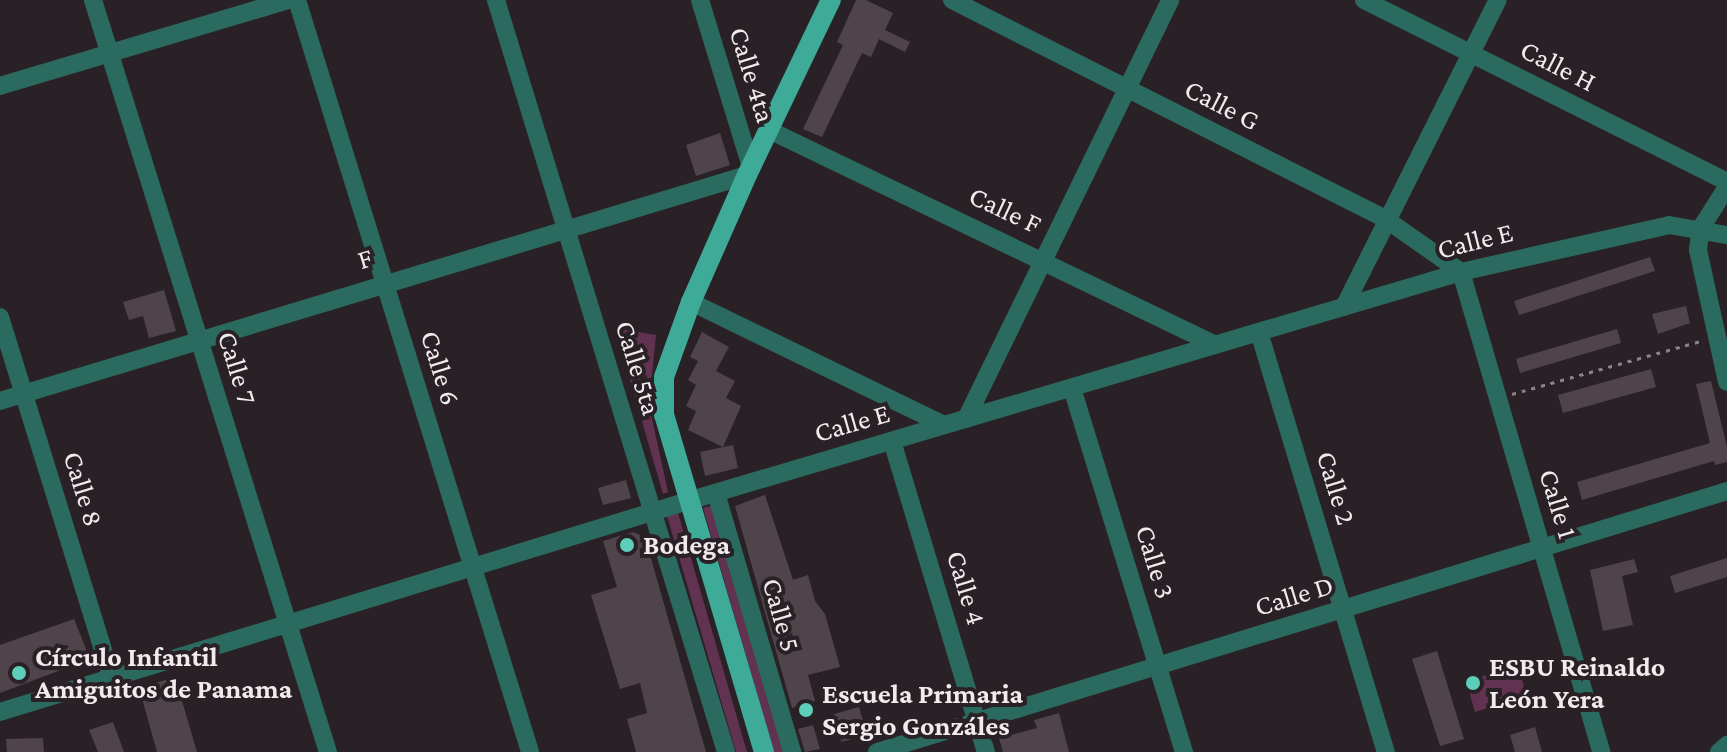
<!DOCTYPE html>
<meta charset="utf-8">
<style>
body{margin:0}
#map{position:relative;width:1727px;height:752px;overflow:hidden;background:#2a2127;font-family:"Crimson Pro",serif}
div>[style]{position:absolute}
.green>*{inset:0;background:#613350}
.building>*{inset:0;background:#4e4449}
.path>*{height:3px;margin-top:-1.5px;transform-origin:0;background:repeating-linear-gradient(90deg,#8a8287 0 4px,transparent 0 10px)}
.minor>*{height:18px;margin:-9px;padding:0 9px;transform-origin:9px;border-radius:9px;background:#2b6a5e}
.major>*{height:20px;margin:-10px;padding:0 10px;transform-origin:10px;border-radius:10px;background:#3eab98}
.dots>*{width:22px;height:22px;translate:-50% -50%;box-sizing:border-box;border:4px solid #2a2127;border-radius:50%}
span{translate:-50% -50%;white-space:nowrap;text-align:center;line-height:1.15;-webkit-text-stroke:8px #2a2127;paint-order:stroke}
.street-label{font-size:28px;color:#f1ebee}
.poi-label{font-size:28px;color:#f1ebee;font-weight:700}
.left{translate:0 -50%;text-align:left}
</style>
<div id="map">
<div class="green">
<div style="clip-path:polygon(615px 328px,656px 335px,649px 405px,668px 492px,663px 494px)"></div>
<div style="clip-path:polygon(714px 505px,785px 752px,774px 752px,703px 508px)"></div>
<div style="clip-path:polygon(678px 513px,747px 752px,736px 752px,667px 516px)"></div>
<div style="clip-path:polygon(1518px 666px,1527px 696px,1475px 712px,1466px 681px)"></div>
</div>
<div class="building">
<div style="clip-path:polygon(856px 0,866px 0,893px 13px,885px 30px,910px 42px,905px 52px,879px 39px,871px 57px,862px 53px,822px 137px,803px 129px,843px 45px,837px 42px)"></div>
<div style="clip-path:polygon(720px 133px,730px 165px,696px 176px,686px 145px)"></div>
<div style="clip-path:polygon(1650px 257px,1655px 271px,1519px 315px,1514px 301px)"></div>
<div style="clip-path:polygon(164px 290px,176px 331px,149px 338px,143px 316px,129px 320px,123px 302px)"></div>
<div style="clip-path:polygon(1686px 306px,1690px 323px,1658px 334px,1652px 314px)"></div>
<div style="clip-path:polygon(1617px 329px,1621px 343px,1520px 373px,1516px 359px)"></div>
<div style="clip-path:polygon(702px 332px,729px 347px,716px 371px,735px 381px,726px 398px,741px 406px,723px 447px,688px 430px,696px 411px,686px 406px,696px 385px,688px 380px,698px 361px,690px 357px)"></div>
<div style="clip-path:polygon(1651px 369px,1656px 387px,1563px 413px,1558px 395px)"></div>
<div style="clip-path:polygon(1711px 381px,1727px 447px,1727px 462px,1715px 465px,1714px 461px,1582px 500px,1577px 482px,1710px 443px,1696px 384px)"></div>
<div style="clip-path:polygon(733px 445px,738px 468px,705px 476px,700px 452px)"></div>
<div style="clip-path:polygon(626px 480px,631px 498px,603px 505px,598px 488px)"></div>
<div style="clip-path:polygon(765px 495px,793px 580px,808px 575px,815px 601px,825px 614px,840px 667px,808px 675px,815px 701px,792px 708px,735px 506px)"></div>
<div style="clip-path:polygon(633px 532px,645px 537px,706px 752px,636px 752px,627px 719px,647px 713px,640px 683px,620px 689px,591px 595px,617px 587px,603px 541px)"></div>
<div style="clip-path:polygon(1727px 558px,1727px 577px,1675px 593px,1670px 576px)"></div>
<div style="clip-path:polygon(1634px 559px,1638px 572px,1622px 576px,1633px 625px,1603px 631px,1590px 570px)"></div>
<div style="clip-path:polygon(74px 619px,90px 659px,0 693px,0 645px)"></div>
<div style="clip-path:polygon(1437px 651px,1464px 739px,1440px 746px,1412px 659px)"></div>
<div style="clip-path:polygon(175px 677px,197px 752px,157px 752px,139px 688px)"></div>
<div style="clip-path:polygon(859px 707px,867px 735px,841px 742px,834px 714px)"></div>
<div style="clip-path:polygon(1059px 713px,1069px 752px,1003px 752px,999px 738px,1037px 728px,1034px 720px)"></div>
<div style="clip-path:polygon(113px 722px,124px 752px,98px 752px,89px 730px)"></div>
<div style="clip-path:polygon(813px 725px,820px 749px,805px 752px,798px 729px)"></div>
<div style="clip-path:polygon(1535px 727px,1542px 752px,1515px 752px,1510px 735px)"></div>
<div style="clip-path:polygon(43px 738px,44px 752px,7px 752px,6px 739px)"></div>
</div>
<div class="path">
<div style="left:1512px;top:394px;width:196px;rotate:-15.7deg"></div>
</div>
<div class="minor">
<div style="left:93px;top:0;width:788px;rotate:72.65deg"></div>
<div style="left:297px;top:0;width:787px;rotate:72.78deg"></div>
<div style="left:496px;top:0;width:786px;rotate:72.99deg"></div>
<div style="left:700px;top:0;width:175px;rotate:73deg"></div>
<div style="left:952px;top:0;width:487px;rotate:26.8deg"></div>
<div style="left:1387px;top:220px;width:90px;rotate:35.1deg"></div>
<div style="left:1364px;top:0;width:406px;rotate:26.6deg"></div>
<div style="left:0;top:86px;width:302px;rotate:-16.6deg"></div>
<div style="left:769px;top:130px;width:495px;rotate:25.7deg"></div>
<div style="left:1727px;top:187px;width:49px;rotate:122.4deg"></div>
<div style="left:1701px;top:228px;width:22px;rotate:98deg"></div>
<div style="left:1698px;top:250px;width:135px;rotate:77.6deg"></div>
<div style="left:1461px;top:272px;width:500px;rotate:73.7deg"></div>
<div style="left:691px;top:302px;width:281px;rotate:25.9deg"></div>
<div style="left:1344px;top:307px;width:343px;rotate:-63.4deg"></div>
<div style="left:0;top:317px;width:378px;rotate:72.8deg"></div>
<div style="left:1259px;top:332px;width:439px;rotate:73.2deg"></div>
<div style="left:1072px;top:388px;width:381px;rotate:72.9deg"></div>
<div style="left:0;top:401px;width:780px;rotate:-16.83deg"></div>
<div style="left:966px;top:419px;width:466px;rotate:-64deg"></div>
<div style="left:892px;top:441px;width:325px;rotate:73.2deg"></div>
<div style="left:716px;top:493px;width:270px;rotate:73.6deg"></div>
<div style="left:0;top:712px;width:720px;rotate:-17.05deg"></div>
<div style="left:688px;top:501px;width:806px;rotate:-16.5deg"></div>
<div style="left:1461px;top:272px;width:213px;rotate:-12.7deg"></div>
<div style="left:1669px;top:225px;width:59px;rotate:9.8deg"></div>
<div style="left:877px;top:752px;width:889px;rotate:-17.07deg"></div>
<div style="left:1719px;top:752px;width:11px;rotate:-41deg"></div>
</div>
<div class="major">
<div style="left:764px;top:752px;width:352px;rotate:-106.5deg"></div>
<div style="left:664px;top:415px;width:38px;rotate:-90deg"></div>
<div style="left:664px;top:377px;width:80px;rotate:-70.2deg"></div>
<div style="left:691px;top:302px;width:139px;rotate:-66.2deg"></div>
<div style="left:747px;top:175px;width:194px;rotate:-64.4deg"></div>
</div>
<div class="dots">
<div style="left:627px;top:545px;background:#5dceb9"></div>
<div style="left:19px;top:673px;background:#5dceb9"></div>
<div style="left:1473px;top:683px;background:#5dceb9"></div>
<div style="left:806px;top:710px;background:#5dceb9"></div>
</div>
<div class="street-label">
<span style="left:1558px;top:66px;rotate:27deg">Calle H</span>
<span style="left:752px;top:75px;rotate:73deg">Calle 4ta</span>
<span style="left:1222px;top:105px;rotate:27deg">Calle G</span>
<span style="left:1005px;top:210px;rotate:25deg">Calle F</span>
<span style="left:1475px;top:241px;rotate:-14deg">Calle E</span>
<span style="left:365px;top:259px;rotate:-17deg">F</span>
<span style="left:237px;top:368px;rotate:73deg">Calle 7</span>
<span style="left:440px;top:368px;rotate:73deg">Calle 6</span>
<span style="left:638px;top:368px;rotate:73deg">Calle 5ta</span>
<span style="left:852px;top:423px;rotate:-16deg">Calle E</span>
<span style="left:1336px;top:488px;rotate:73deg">Calle 2</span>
<span style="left:83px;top:489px;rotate:73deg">Calle 8</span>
<span style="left:1558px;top:504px;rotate:73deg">Calle 1</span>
<span style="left:1155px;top:562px;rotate:73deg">Calle 3</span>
<span style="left:966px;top:588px;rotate:73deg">Calle 4</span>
<span style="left:1294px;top:596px;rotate:-17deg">Calle D</span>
<span style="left:781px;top:615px;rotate:74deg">Calle 5</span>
</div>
<div class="poi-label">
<span class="left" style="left:643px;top:545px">Bodega</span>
<span class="left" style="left:35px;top:673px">Círculo Infantil<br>Amiguitos de Panama</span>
<span class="left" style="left:1489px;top:683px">ESBU Reinaldo<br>León Yera</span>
<span class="left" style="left:822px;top:710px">Escuela Primaria<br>Sergio Gonzáles</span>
</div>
</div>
